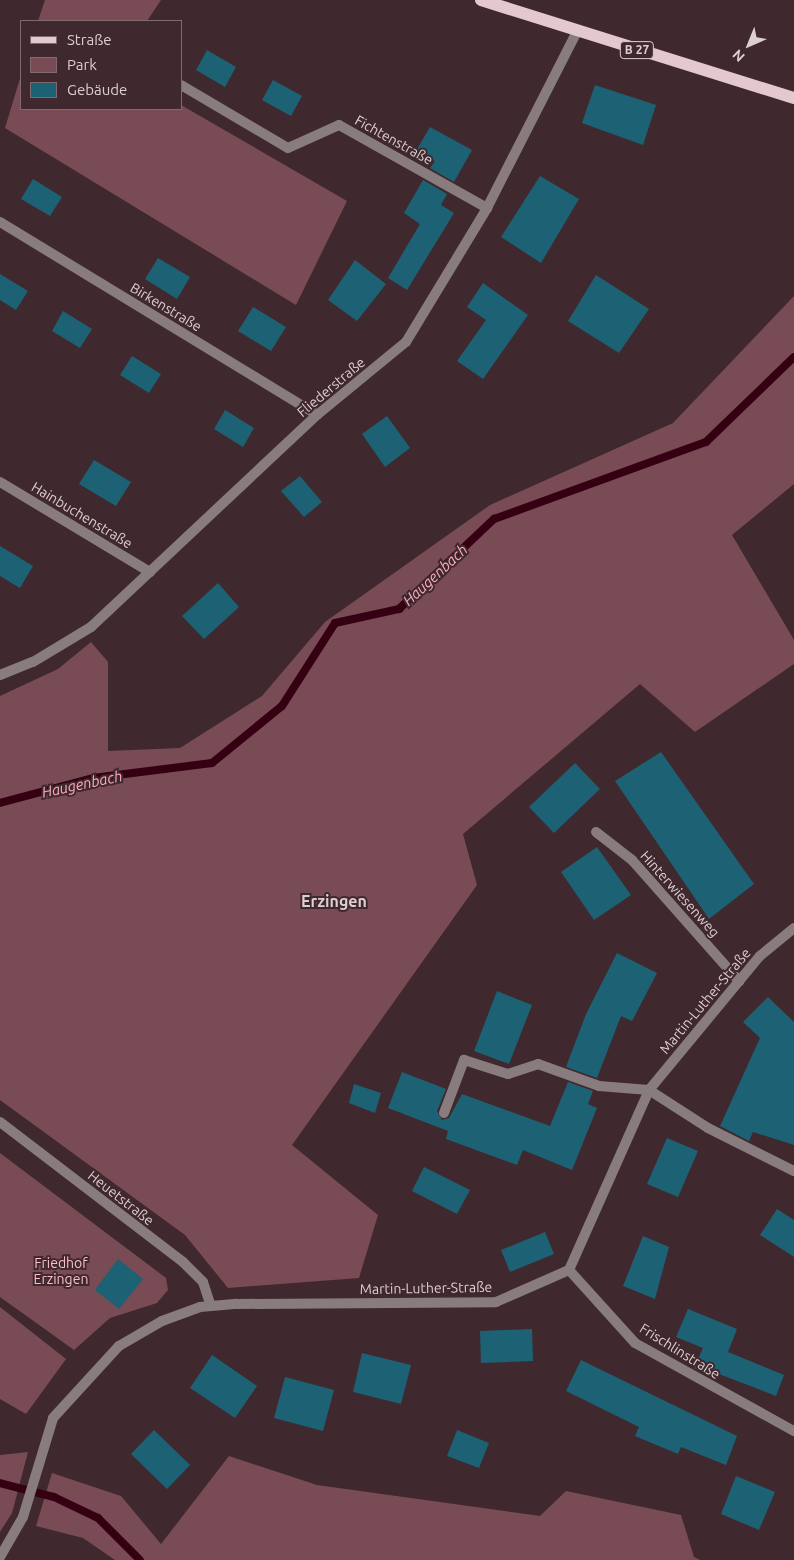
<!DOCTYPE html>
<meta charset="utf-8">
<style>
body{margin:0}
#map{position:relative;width:794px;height:1560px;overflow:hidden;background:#40292e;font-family:Ubuntu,sans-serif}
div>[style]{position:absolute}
.green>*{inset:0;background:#784b55}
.stream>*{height:8px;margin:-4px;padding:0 4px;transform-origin:4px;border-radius:4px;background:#360013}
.building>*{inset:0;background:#1d6174}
.minor>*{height:10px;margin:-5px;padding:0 5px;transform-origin:5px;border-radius:5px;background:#897c7f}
.primary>*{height:12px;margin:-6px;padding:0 6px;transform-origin:6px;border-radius:6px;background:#e3c9ce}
span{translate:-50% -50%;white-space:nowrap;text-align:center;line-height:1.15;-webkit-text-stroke:4px #40292e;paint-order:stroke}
.shield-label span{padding:1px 4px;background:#40292e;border:1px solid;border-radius:4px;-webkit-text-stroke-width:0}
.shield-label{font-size:12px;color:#ddced1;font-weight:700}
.street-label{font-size:14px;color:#ddced1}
.park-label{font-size:14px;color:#fcbecb}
.water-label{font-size:15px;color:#fdacbe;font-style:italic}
.quarter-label{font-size:16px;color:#ddced1;font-weight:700}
.legend{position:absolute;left:20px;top:20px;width:162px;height:90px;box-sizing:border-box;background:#40292e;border:1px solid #7f6b6f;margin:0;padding:6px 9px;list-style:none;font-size:15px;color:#ddced1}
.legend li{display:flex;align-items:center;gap:10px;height:25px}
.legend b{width:25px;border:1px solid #7f6b6f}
.north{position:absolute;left:724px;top:20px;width:50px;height:50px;-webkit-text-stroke:4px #40292e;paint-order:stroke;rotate:224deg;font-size:14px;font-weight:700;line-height:20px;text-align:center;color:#ddced1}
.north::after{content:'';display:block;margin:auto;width:18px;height:22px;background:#ddced1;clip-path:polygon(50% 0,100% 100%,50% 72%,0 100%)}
</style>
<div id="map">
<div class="green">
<div style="clip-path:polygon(45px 0,161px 0,147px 21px,38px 21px)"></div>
<div style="clip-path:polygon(21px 75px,21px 109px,181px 109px,181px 105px,347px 201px,296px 305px,5px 128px)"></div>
<div style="clip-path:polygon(794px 296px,794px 484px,732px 535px,794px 640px,794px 664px,695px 732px,640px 684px,463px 834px,477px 885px,292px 1145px,378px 1215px,359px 1278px,228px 1288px,185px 1235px,0 1100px,0 696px,58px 669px,91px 642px,108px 662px,108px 751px,180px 748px,262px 696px,325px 622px,490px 505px,673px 423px)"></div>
<div style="clip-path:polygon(0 1153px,166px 1278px,168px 1290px,157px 1303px,110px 1318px,74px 1350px,0 1297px)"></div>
<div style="clip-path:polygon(0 1307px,66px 1359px,26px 1414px,0 1399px)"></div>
<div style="clip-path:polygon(28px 1452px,12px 1513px,0 1532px,0 1455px)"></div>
<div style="clip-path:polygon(229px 1456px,317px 1485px,540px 1516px,566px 1491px,681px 1515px,694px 1557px,700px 1560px,115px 1560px,83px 1538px,36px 1526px,52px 1473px,121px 1496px,161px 1544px)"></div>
</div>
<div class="stream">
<div style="left:0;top:803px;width:96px;rotate:-15deg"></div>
<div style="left:93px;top:778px;width:120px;rotate:-7.2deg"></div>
<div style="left:212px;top:763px;width:90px;rotate:-39.2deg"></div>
<div style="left:282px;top:706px;width:98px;rotate:-57.4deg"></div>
<div style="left:335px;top:623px;width:66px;rotate:-12.3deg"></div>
<div style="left:399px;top:609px;width:131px;rotate:-43.5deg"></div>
<div style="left:494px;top:519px;width:226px;rotate:-20deg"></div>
<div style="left:706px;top:442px;width:122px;rotate:-44deg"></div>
<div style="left:0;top:1483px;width:56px;rotate:14.5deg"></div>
<div style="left:54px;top:1497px;width:49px;rotate:25.5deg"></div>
<div style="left:98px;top:1518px;width:59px;rotate:45deg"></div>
</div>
<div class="building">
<div style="clip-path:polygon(207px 50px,236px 67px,225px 87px,196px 70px)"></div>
<div style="clip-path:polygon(273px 80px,302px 96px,291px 116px,262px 100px)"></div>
<div style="clip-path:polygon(595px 85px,656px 105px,643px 145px,582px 123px)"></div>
<div style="clip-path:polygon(430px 127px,472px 150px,454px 182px,430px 168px,435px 161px,416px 151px)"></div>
<div style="clip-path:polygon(540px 176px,579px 199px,541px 263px,501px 237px)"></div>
<div style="clip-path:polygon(33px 179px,62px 197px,50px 216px,21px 199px)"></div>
<div style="clip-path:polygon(423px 180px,447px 194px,441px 205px,454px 213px,407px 290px,388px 278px,420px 224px,404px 213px)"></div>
<div style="clip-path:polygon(158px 258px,190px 277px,177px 299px,145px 279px)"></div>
<div style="clip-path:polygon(355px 260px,386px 284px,357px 321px,328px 300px)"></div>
<div style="clip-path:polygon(0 274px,28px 291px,16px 310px,0 300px)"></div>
<div style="clip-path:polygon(596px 275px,649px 309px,619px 353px,568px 321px)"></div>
<div style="clip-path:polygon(483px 283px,528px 315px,483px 379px,457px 361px,486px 320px,467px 307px)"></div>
<div style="clip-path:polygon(253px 307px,286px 327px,271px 351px,238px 331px)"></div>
<div style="clip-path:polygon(63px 311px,92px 329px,80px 348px,52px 331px)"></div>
<div style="clip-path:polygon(132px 356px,161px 374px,149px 393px,120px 375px)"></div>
<div style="clip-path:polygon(225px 410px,254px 428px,243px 447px,214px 429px)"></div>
<div style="clip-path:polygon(387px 416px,410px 448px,385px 467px,362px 434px)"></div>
<div style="clip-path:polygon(94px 460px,131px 482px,116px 506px,79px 484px)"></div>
<div style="clip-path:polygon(300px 476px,322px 502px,304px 517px,281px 491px)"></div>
<div style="clip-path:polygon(0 546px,33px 566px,20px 588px,0 576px)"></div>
<div style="clip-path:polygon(218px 583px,239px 607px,204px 639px,182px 616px)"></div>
<div style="clip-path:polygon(661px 752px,754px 884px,709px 919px,615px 781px)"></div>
<div style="clip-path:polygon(575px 763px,600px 789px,554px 833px,529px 807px)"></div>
<div style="clip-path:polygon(597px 847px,631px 895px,594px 920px,561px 872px)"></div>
<div style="clip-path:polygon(617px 953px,657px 973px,632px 1021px,621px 1016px,597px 1078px,566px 1067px,586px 1014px)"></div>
<div style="clip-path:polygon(497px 991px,532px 1005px,509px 1064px,474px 1051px)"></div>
<div style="clip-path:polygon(768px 997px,794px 1022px,794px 1145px,753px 1132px,749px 1141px,720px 1126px,760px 1038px,743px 1022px)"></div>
<div style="clip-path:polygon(402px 1072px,446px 1089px,437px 1111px,442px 1120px,449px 1118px,462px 1094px,550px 1126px,568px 1082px,593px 1091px,588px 1104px,597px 1108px,572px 1170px,523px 1150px,517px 1165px,446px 1139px,448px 1131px,388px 1108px)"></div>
<div style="clip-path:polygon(354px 1084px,381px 1093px,375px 1113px,349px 1103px)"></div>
<div style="clip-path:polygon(667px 1138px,698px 1151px,678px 1197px,647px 1184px)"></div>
<div style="clip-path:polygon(424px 1167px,470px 1190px,457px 1214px,412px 1191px)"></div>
<div style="clip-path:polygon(777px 1209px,794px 1220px,794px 1257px,760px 1235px)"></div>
<div style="clip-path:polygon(545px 1232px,554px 1254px,510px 1272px,501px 1250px)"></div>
<div style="clip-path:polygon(643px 1236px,669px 1247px,655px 1299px,623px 1286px)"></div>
<div style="clip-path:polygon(118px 1259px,143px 1279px,119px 1309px,95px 1290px)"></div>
<div style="clip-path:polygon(688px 1309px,737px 1329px,728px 1352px,784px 1375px,776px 1396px,719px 1374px,716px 1379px,694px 1368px,703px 1348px,676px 1337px)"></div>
<div style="clip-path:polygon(532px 1329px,533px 1361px,481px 1363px,480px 1331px)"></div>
<div style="clip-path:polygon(362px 1353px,411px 1365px,401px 1404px,353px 1392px)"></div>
<div style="clip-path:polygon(212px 1355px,257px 1386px,235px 1418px,190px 1388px)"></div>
<div style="clip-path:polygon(581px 1360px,737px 1436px,726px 1465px,681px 1447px,678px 1454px,635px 1436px,639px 1427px,566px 1391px)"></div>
<div style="clip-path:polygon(285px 1377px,334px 1390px,323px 1431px,274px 1418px)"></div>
<div style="clip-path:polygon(154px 1430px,190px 1465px,167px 1489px,131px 1454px)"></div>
<div style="clip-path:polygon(457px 1430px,489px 1443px,479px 1468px,447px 1456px)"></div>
<div style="clip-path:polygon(736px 1476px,775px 1492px,759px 1530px,721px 1514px)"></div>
</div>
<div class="minor">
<div style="left:181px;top:85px;width:124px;rotate:30.5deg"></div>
<div style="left:288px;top:148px;width:56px;rotate:-24.3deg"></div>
<div style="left:339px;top:125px;width:170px;rotate:29.3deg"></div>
<div style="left:0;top:222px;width:371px;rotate:31.3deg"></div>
<div style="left:0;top:482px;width:175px;rotate:31deg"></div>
<div style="left:0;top:675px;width:35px;rotate:-22deg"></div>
<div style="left:33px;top:662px;width:68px;rotate:-31.1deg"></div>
<div style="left:91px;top:627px;width:310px;rotate:-43.2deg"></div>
<div style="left:317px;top:415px;width:115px;rotate:-39.4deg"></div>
<div style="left:406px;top:342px;width:157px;rotate:-58.8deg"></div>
<div style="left:487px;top:208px;width:199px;rotate:-63deg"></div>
<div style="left:596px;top:832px;width:46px;rotate:37.9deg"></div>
<div style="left:632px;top:860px;width:162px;rotate:48.5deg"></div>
<div style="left:444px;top:1113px;width:57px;rotate:-69.3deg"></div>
<div style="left:464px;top:1060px;width:46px;rotate:17.7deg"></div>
<div style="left:508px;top:1074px;width:32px;rotate:-18deg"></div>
<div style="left:538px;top:1064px;width:65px;rotate:19.8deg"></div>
<div style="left:599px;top:1086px;width:50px;rotate:4.6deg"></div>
<div style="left:649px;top:1090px;width:70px;rotate:32.8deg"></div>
<div style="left:708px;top:1128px;width:96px;rotate:26.6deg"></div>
<div style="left:0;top:1122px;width:230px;rotate:37.4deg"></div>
<div style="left:183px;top:1262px;width:28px;rotate:45deg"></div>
<div style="left:203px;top:1282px;width:25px;rotate:72deg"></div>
<div style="left:569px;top:1270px;width:98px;rotate:47.9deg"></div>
<div style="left:635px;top:1343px;width:182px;rotate:29deg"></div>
<div style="left:0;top:1557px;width:46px;rotate:-60.1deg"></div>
<div style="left:23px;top:1517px;width:103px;rotate:-73.1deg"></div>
<div style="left:53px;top:1418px;width:98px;rotate:-47.5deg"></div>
<div style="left:119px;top:1346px;width:50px;rotate:-30.2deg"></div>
<div style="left:162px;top:1321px;width:40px;rotate:-20.2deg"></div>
<div style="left:200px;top:1307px;width:37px;rotate:-5deg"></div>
<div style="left:237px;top:1304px;width:259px;rotate:-0.4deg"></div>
<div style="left:496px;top:1302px;width:80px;rotate:-23.7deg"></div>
<div style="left:569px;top:1270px;width:197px;rotate:-66deg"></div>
<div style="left:649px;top:1090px;width:174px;rotate:-50.4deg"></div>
<div style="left:760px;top:956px;width:44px;rotate:-39.5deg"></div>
</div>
<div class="primary">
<div style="left:481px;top:0;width:328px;rotate:17.4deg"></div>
</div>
<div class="shield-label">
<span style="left:637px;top:50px">B 27</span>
</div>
<div class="street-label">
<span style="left:394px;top:140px;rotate:29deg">Fichtenstraße</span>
<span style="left:166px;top:307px;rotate:31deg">Birkenstraße</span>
<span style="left:331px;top:387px;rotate:-40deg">Fliederstraße</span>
<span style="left:82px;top:515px;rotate:31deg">Hainbuchenstraße</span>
<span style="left:680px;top:894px;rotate:48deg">Hinterwiesenweg</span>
<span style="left:705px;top:1001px;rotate:-50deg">Martin-Luther-Straße</span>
<span style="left:121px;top:1198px;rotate:38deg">Heuetstraße</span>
<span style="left:426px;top:1288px;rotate:-1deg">Martin-Luther-Straße</span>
<span style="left:680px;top:1351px;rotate:32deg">Frischlinstraße</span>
</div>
<div class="park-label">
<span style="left:61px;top:1271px">Friedhof<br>Erzingen</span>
</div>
<div class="water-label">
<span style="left:435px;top:575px;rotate:-43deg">Haugenbach</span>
<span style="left:82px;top:784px;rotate:-12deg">Haugenbach</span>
</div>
<div class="quarter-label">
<span style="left:334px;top:901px">Erzingen</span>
</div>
<ul class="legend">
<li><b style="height:6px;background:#e3c9ce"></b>Straße</li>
<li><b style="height:14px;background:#784b55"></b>Park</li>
<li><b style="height:14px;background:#1d6174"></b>Gebäude</li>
</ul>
<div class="north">N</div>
</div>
